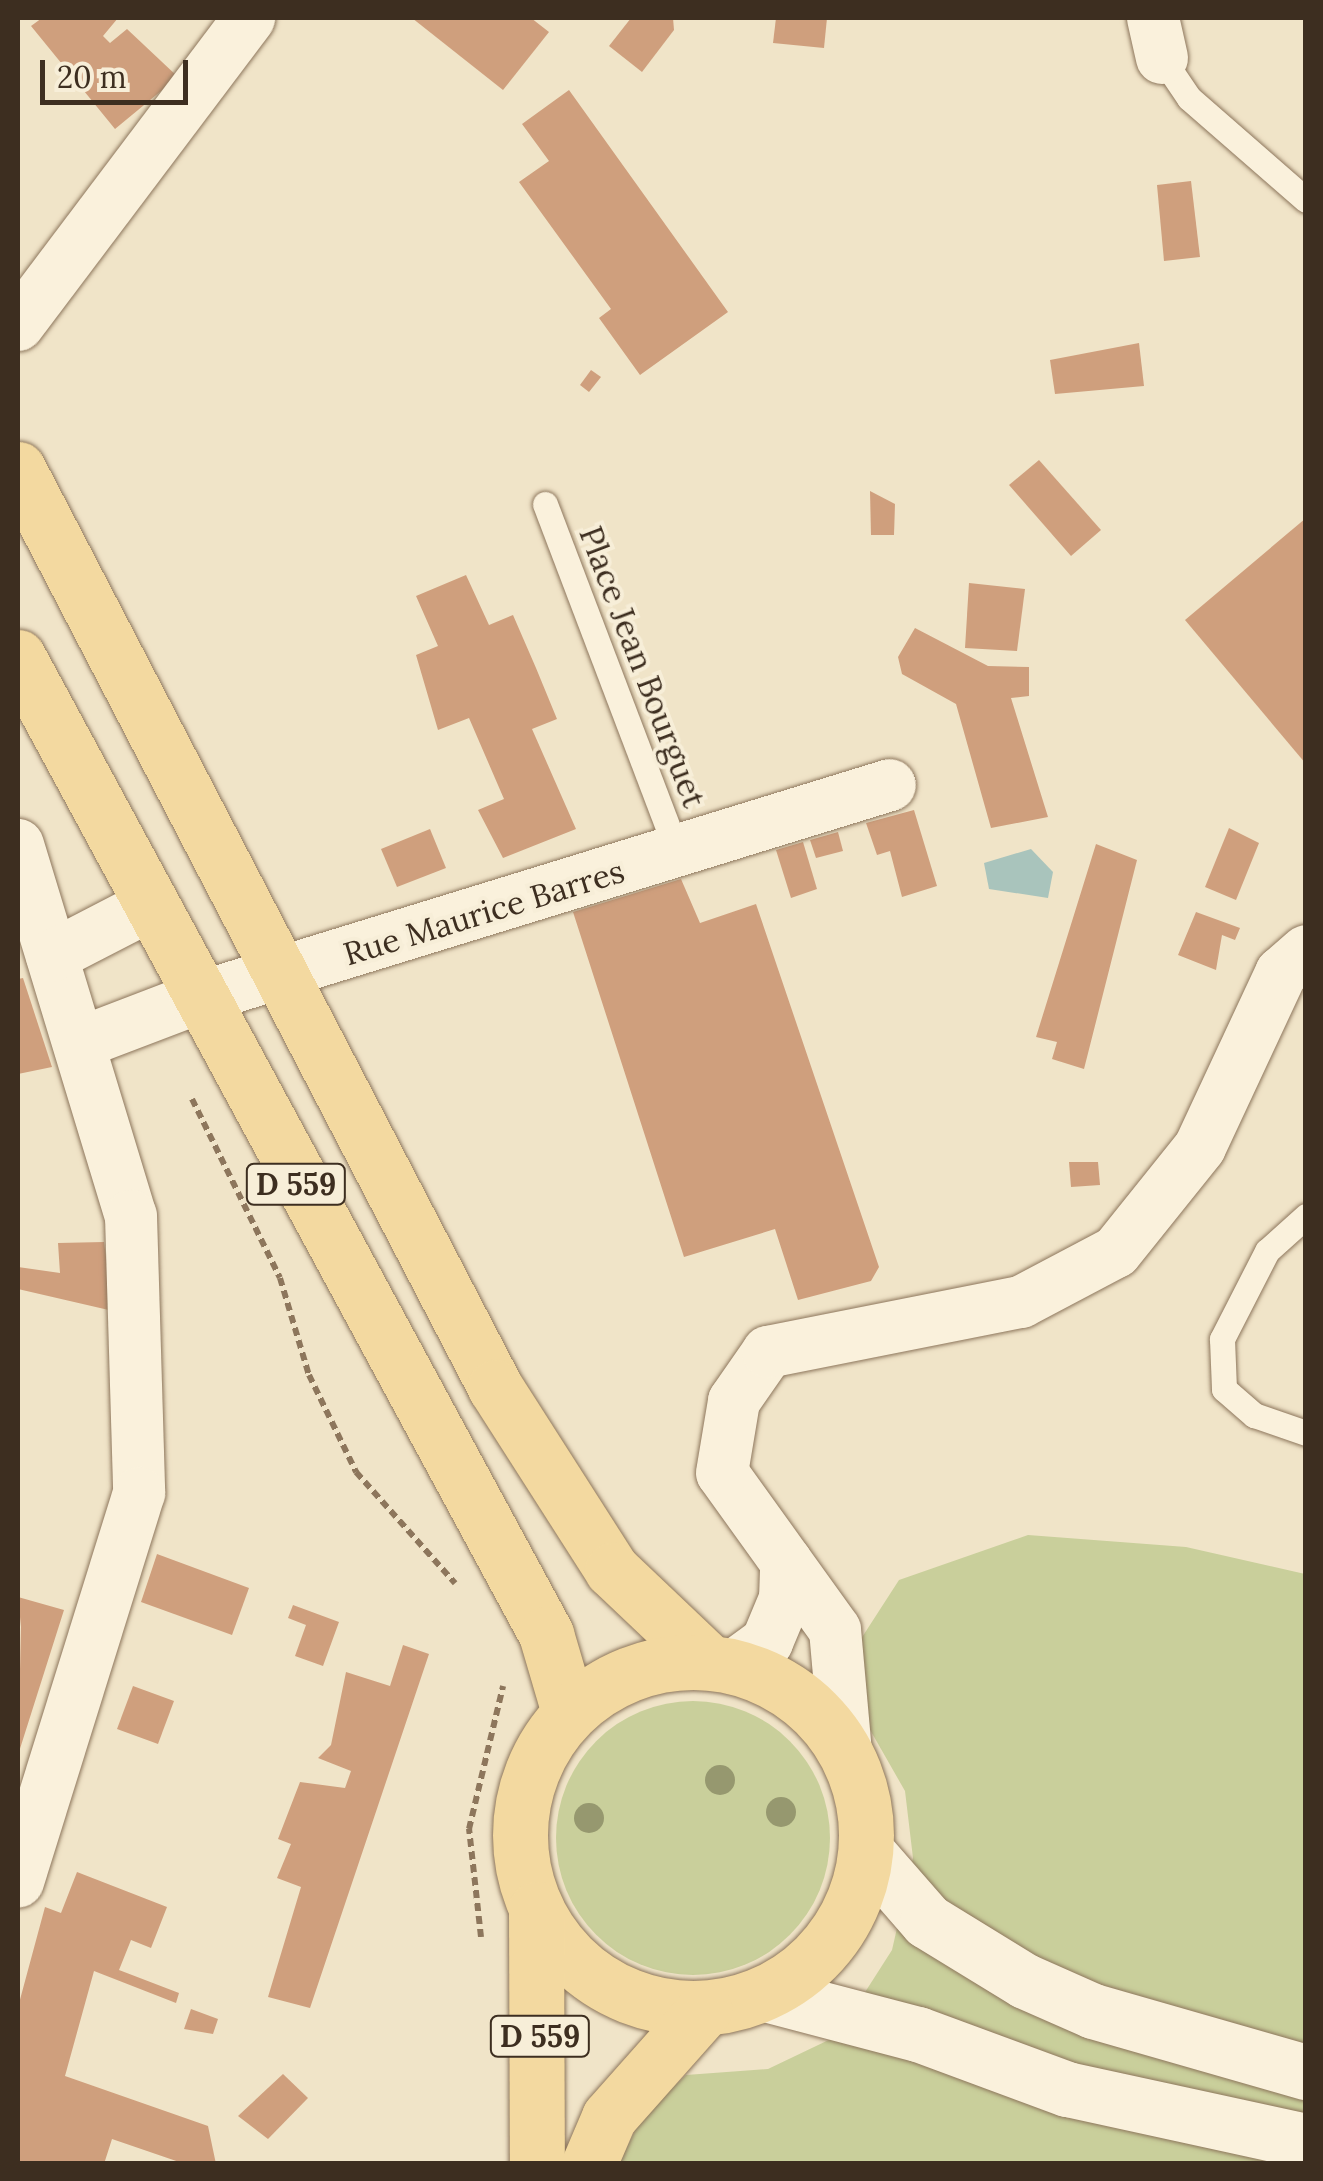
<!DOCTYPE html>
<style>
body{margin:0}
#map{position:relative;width:1323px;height:2181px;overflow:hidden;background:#f0e4c8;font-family:Lora,serif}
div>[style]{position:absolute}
.green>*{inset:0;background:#c9cf9b}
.round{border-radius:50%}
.water>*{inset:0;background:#a9c4bc}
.building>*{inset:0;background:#cf9f7d}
.path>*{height:6px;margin-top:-3px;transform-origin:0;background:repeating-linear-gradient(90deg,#8d765c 0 8px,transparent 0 13px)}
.roads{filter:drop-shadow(0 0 2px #8d765c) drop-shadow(0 0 2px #8d765c)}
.service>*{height:25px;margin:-12.5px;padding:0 12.5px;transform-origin:12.5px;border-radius:12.5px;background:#faf1dc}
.minor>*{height:52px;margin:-26px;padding:0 26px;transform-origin:26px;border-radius:26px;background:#faf1dc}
.secondary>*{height:55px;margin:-27.5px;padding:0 27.5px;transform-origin:27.5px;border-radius:27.5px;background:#faf1dc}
.primary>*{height:55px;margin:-27.5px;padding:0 27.5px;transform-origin:27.5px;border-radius:27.5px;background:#f3d9a0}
.primary>.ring{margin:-27.5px;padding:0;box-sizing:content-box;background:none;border:55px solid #f3d9a0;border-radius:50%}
.trees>*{width:30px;height:30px;margin:-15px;border-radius:50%;background:#96986f}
span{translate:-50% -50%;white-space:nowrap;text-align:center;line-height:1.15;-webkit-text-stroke:8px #f7eed8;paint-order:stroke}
.shield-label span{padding:2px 8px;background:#f7eed8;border:2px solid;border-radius:8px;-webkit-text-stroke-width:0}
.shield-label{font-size:30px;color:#3d2e20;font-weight:700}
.street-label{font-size:32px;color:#3d2e20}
.frame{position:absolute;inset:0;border:20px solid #3d2e20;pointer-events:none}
.scale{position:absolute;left:40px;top:60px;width:148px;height:45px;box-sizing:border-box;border:5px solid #3d2e20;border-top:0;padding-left:12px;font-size:30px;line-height:35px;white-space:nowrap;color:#3d2e20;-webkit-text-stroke:8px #f7eed8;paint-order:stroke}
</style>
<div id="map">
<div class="green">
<div style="clip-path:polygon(1028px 1535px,1186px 1547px,1305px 1574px,1305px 2163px,619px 2164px,641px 2118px,686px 2075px,768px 2069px,837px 2036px,892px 1950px,913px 1858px,905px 1791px,853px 1700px,857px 1645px,899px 1580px)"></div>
<div class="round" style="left:556px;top:1701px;width:274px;height:274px"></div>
</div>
<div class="water">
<div style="clip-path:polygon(1031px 849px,1053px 872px,1048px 898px,989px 889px,984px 863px)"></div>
</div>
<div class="building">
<div style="clip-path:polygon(42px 18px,118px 18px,103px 36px,110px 43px,127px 29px,178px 77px,115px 129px,31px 26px)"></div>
<div style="clip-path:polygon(412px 18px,531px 18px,549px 32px,503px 90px)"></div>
<div style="clip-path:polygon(631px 18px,673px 18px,674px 30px,642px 72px,609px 46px)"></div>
<div style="clip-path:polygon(776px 18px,827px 18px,824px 48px,773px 43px)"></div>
<div style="clip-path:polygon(569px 90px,728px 312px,640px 375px,599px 318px,611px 309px,519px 182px,549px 161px,522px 124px)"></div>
<div style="clip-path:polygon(1191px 181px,1200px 257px,1164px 261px,1157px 185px)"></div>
<div style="clip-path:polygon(1139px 343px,1144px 386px,1055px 394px,1050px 360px)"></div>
<div style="clip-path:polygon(591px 370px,601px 377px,589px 392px,580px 385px)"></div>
<div style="clip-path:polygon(1039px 460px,1101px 530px,1071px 556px,1009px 485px)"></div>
<div style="clip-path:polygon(870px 491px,895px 504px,894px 535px,871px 535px)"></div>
<div style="clip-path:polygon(1306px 518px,1306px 764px,1185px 620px)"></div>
<div style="clip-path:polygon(466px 575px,489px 625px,513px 615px,536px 668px,557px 719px,532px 729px,576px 829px,503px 858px,478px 810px,504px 799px,469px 718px,438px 730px,416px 655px,438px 646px,416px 596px)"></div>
<div style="clip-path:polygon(969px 583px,1025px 589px,1017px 651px,965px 648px)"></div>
<div style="clip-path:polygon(915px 628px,988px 666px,1029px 667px,1029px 696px,1011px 698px,1048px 817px,991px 828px,956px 704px,902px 674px,898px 657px)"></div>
<div style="clip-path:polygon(914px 810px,937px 886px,902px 897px,890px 851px,877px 855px,866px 823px)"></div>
<div style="clip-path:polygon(1229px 828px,1259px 843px,1236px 900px,1205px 887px)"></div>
<div style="clip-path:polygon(430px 829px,446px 868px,397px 887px,381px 849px)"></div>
<div style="clip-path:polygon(838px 832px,843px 851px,816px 858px,810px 840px)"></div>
<div style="clip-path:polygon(803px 842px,817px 889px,791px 898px,776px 850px)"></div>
<div style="clip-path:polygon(1096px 844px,1137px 860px,1084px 1069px,1052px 1059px,1057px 1042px,1036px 1037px)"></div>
<div style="clip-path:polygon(681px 879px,700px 923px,756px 904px,879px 1267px,871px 1281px,798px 1300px,775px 1229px,684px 1257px,573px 912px)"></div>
<div style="clip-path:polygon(1196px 912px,1240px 928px,1235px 940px,1222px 935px,1216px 970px,1178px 955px)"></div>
<div style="clip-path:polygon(23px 978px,52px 1067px,18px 1074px,18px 979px)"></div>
<div style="clip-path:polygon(1069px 1162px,1098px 1162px,1100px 1185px,1071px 1187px)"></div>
<div style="clip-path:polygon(104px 1242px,113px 1311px,18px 1289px,18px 1267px,60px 1273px,58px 1243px)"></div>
<div style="clip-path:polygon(157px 1554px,249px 1588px,232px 1635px,141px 1602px)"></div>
<div style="clip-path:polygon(18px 1597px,64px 1610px,18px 1755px,21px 1627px)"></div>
<div style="clip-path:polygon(293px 1605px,339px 1622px,323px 1666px,295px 1656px,306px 1625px,288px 1618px)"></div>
<div style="clip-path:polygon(403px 1645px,429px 1654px,310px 2008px,268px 1997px,301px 1887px,277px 1878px,291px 1844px,278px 1839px,300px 1782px,345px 1788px,351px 1771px,318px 1758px,331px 1745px,346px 1672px,390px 1686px)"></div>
<div style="clip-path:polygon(133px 1686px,174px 1701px,158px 1744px,117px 1729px)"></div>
<div style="clip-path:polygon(77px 1872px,167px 1907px,151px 1948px,131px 1940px,119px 1970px,179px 1993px,176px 2003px,94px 1971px,65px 2076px,208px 2126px,216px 2164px,185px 2164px,112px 2139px,104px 2164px,18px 2164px,18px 2007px,45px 1907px,61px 1913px)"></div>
<div style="clip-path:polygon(191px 2009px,218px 2019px,213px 2034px,184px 2029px)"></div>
<div style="clip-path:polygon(283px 2074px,308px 2098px,268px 2139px,238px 2116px)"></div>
</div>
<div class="path">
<div style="left:192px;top:1099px;width:199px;rotate:63.8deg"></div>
<div style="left:280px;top:1278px;width:101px;rotate:73.4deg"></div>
<div style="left:309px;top:1375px;width:108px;rotate:64.1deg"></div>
<div style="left:356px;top:1472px;width:149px;rotate:48.3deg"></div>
<div style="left:481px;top:1937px;width:109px;rotate:-96.3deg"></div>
<div style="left:469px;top:1829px;width:147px;rotate:-76.6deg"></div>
</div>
<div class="roads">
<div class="service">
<div style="left:1162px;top:58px;width:48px;rotate:56deg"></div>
<div style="left:1189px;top:98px;width:155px;rotate:41.1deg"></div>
<div style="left:545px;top:504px;width:374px;rotate:69.2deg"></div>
<div style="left:1306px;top:1216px;width:52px;rotate:138.1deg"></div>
<div style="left:1267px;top:1251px;width:99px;rotate:117.1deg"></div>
<div style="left:1222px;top:1339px;width:50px;rotate:87.7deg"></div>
<div style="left:1224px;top:1389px;width:40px;rotate:41deg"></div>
<div style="left:1254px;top:1415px;width:55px;rotate:19.1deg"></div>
</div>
<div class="minor">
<div style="left:1153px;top:18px;width:41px;rotate:77.3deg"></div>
<div style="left:18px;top:325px;width:384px;rotate:-53deg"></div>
<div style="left:18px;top:845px;width:388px;rotate:73.1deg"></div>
<div style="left:131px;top:1216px;width:277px;rotate:88.3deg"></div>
<div style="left:139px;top:1493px;width:407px;rotate:107.3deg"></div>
<div style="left:52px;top:956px;width:107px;rotate:-27.3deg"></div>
<div style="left:80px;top:1043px;width:123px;rotate:-20.9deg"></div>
<div style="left:195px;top:999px;width:727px;rotate:-17.11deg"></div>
<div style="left:734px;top:1666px;width:41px;rotate:-36deg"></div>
<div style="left:767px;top:1642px;width:47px;rotate:-67.3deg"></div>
<div style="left:785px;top:1599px;width:37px;rotate:-88deg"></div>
<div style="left:846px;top:1753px;width:123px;rotate:-95.1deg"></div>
<div style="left:835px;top:1630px;width:193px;rotate:-125.7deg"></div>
<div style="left:722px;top:1473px;width:73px;rotate:-80.5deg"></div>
<div style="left:734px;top:1401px;width:60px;rotate:-55.2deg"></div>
<div style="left:768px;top:1352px;width:258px;rotate:-11.2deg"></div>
<div style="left:1021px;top:1302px;width:107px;rotate:-27.8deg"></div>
<div style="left:1116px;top:1252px;width:134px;rotate:-51.3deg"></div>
<div style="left:1200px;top:1147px;width:192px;rotate:-65deg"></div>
<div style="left:1281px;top:973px;width:33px;rotate:-41deg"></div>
</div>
<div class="secondary">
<div style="left:866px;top:1851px;width:93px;rotate:48.9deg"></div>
<div style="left:927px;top:1921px;width:115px;rotate:31.5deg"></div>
<div style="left:1025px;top:1981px;width:74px;rotate:23.8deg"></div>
<div style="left:1093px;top:2011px;width:222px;rotate:16deg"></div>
<div style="left:765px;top:1994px;width:158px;rotate:14.7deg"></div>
<div style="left:918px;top:2034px;width:159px;rotate:20.3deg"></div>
<div style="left:1067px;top:2089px;width:245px;rotate:12.3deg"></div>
</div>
<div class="primary">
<div style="left:18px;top:469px;width:1035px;rotate:62.54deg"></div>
<div style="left:495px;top:1387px;width:217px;rotate:57.4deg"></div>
<div style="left:612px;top:1570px;width:134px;rotate:43.5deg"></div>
<div style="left:18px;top:657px;width:1111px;rotate:61.61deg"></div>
<div style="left:546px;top:1634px;width:81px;rotate:73.6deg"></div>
<div class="ring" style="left:520px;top:1662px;width:291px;height:291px"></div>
<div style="left:536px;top:1909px;width:255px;rotate:89.8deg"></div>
<div style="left:589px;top:2164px;width:51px;rotate:-66.9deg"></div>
<div style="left:609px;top:2117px;width:144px;rotate:-48.4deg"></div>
</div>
</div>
<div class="trees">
<div style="left:720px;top:1780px"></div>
<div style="left:781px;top:1812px"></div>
<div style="left:589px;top:1818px"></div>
</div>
<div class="shield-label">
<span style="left:296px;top:1184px">D 559</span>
<span style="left:540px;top:2036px">D 559</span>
</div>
<div class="street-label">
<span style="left:642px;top:667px;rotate:69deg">Place Jean Bourguet</span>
<span style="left:484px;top:913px;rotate:-17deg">Rue Maurice Barres</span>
</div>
<div class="frame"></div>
<div class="scale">20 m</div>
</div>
